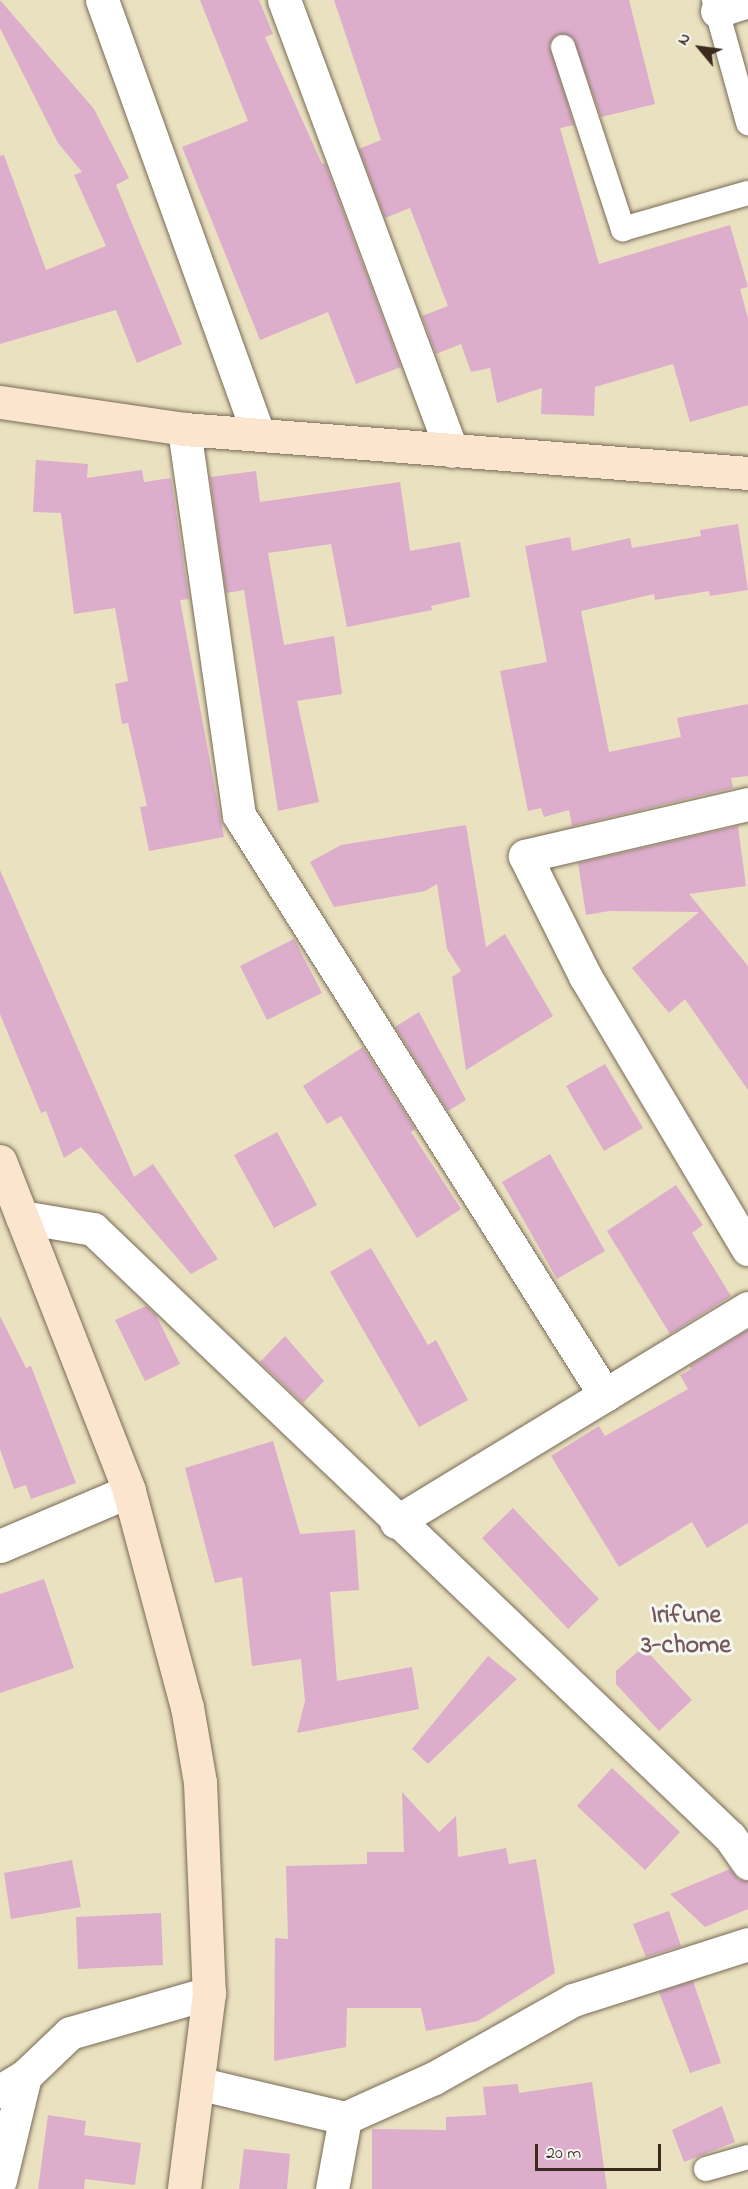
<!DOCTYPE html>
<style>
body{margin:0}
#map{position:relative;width:748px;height:2189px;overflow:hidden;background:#e9e1bf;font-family:"Indie Flower",sans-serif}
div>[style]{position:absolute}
.building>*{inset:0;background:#ddaecb}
.roads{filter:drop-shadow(0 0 2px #786a56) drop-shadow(0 0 2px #786a56)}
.lane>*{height:24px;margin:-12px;padding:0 12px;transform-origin:12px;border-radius:12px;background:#fff}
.street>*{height:33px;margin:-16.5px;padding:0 16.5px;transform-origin:16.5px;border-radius:16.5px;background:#fff}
.secondary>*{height:33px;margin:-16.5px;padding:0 16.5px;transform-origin:16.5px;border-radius:16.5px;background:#fce5cf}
span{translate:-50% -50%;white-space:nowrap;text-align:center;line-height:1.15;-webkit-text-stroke:6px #f6f6f2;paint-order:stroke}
.neighbourhood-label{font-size:26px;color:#74585b;font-weight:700}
.north{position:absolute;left:670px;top:18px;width:60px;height:60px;-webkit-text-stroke:4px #f6f6f2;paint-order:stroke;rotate:299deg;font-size:16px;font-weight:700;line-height:24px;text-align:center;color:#3b2a1e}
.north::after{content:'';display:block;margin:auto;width:21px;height:27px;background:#3b2a1e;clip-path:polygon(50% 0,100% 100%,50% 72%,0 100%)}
.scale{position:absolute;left:535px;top:2144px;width:126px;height:27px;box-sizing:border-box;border:3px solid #3b2a1e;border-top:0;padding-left:8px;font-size:18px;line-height:21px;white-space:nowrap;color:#3b2a1e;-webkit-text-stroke:4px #f6f6f2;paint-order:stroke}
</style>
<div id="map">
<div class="building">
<div style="clip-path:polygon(0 0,94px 109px,129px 178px,116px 185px,182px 344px,137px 363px,116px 310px,0 344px,0 156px,4px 155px,46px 270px,106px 246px,74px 175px,82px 172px,58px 143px,0 28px)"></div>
<div style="clip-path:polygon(200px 0,259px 0,273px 34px,265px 37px,322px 164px,325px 163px,401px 367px,356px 384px,328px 312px,260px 340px,182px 147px,248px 121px)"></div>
<div style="clip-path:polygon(334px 0,629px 0,655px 104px,601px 117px,573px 37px,558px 34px,549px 45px,574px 125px,560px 128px,599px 264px,730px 225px,748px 287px,740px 289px,748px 318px,748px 405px,690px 422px,673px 364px,595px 387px,594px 416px,541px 414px,542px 388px,497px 403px,490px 368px,471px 372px,461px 344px,436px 354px,422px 316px,448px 306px,410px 208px,385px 218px,359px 149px,381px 140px)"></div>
<div style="clip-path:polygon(36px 460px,88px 464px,87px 478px,142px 470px,144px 482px,171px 478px,189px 599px,180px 600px,224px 837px,149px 851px,140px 807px,147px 806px,128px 723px,122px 724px,115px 684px,128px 681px,115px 608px,74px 614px,61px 513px,33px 512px)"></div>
<div style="clip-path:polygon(256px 471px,260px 502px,400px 482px,410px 551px,460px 542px,470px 597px,431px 606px,432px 610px,347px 627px,331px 544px,268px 553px,284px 645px,334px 636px,342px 694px,297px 701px,319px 802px,278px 811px,244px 590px,226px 593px,210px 477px)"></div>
<div style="clip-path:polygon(738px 524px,748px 590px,710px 596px,709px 591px,655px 600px,654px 594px,581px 611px,609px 752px,681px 737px,677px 718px,748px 704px,748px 776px,731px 778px,733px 788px,572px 826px,569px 810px,544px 817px,541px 808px,528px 811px,500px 671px,547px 662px,525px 546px,570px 537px,572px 551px,630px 538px,632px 548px,701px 536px,700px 530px)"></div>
<div style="clip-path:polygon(466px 825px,486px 947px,505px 934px,553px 1016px,466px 1070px,452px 977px,461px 971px,447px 949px,437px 884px,425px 891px,334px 907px,310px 862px,341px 845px)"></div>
<div style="clip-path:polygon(738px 826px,746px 886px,689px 894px,748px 966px,748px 1090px,685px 999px,669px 1013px,632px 968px,699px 912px,609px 911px,586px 915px,578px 863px)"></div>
<div style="clip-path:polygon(0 870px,134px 1177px,153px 1164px,218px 1259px,191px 1274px,81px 1147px,64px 1158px,46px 1111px,41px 1113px,0 1014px)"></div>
<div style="clip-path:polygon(294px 939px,322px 993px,267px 1020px,240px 966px)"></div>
<div style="clip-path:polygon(419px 1012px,466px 1100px,448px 1111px,395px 1027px)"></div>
<div style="clip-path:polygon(363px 1047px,415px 1129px,411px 1132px,461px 1209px,417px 1238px,341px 1116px,327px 1124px,303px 1086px)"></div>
<div style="clip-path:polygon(605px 1064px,643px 1128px,604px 1151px,566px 1086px)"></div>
<div style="clip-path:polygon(277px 1132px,317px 1205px,274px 1228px,234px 1155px)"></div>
<div style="clip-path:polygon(550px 1154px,605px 1251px,557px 1279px,502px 1182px)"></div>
<div style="clip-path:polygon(676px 1185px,703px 1225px,692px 1233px,731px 1296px,670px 1334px,607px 1231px)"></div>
<div style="clip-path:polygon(371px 1248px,428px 1345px,436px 1340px,468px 1400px,419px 1427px,330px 1272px)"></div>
<div style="clip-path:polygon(146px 1306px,156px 1315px,180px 1364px,145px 1381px,115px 1320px)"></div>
<div style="clip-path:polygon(0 1316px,26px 1368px,31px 1366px,76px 1483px,31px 1499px,26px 1485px,14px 1489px,0 1449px)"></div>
<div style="clip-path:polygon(748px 1330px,748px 1523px,707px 1548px,692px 1522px,619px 1567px,551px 1456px,599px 1426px,605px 1436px,688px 1389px,680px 1375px,692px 1369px,689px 1366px)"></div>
<div style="clip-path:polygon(285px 1336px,324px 1381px,303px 1403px,260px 1362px)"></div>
<div style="clip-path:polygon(273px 1441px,300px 1534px,355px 1530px,359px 1590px,330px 1592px,337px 1681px,412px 1667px,419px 1709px,297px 1733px,305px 1701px,301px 1659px,252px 1666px,242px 1577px,215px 1583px,185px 1468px)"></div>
<div style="clip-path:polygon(513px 1508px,599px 1599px,568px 1629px,482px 1538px)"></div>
<div style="clip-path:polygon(44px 1579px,74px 1668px,0 1693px,0 1594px)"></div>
<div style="clip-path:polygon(643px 1647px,692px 1700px,659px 1731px,616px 1684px,616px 1671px)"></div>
<div style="clip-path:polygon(488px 1656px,517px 1679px,428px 1764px,412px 1749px)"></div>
<div style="clip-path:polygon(612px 1768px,680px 1832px,645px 1870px,577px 1806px)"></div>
<div style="clip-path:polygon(402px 1792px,439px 1832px,456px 1816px,458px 1857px,506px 1848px,509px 1864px,536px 1859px,555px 1973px,478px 2021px,426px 2031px,421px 2008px,347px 2008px,346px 2047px,274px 2061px,275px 1938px,288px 1939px,286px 1866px,367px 1864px,367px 1852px,404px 1852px)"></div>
<div style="clip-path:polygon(72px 1860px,81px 1907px,11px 1919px,4px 1873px)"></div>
<div style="clip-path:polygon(730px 1869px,739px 1880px,748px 1881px,748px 1909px,705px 1927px,670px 1894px)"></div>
<div style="clip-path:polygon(669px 1911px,681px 1946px,646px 1957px,633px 1924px)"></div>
<div style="clip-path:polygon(161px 1913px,163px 1965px,78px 1969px,76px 1917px)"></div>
<div style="clip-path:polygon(693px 1981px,721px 2063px,690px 2073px,659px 1992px)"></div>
<div style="clip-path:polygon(592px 2082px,607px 2189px,372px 2189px,372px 2129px,446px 2130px,446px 2117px,486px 2115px,483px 2087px,518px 2084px,519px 2093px)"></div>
<div style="clip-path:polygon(722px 2106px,735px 2142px,684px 2162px,672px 2130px)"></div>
<div style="clip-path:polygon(48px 2115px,86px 2121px,84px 2135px,141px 2143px,135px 2185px,85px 2179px,84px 2189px,38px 2189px)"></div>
<div style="clip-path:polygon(244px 2149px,290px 2154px,287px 2189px,239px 2189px)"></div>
</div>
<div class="roads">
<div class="lane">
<div style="left:714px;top:0;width:128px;rotate:74.5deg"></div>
<div style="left:563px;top:47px;width:192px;rotate:71.8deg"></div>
<div style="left:623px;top:229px;width:130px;rotate:-16.1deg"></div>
<div style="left:706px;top:2169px;width:44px;rotate:-15.9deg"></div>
</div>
<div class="street">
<div style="left:102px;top:0;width:461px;rotate:70.2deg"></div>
<div style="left:284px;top:0;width:481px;rotate:69.6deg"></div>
<div style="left:717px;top:11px;width:33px;rotate:-18deg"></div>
<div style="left:184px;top:429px;width:390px;rotate:81.9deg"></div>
<div style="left:239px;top:815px;width:686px;rotate:57.75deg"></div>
<div style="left:748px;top:804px;width:229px;rotate:166.9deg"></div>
<div style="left:525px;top:856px;width:134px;rotate:63.4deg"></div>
<div style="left:585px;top:976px;width:318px;rotate:59.2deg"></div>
<div style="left:22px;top:1217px;width:72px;rotate:9.6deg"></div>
<div style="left:93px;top:1229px;width:881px;rotate:43.67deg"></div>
<div style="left:730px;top:1837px;width:32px;rotate:55deg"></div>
<div style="left:396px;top:1522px;width:412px;rotate:-31.3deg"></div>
<div style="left:0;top:1546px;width:140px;rotate:-23.1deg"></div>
<div style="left:201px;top:2084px;width:148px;rotate:13.3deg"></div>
<div style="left:345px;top:2118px;width:98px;rotate:-24.2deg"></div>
<div style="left:434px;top:2078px;width:159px;rotate:-29.3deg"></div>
<div style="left:573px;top:2000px;width:184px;rotate:-17.7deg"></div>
<div style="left:0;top:2091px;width:29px;rotate:-31deg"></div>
<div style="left:25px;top:2076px;width:62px;rotate:-43.7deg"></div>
<div style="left:70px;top:2033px;width:145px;rotate:-16.1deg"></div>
<div style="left:0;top:2180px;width:107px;rotate:-76.5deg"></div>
<div style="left:332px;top:2189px;width:72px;rotate:-79.6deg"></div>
</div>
<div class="secondary">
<div style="left:0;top:402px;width:186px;rotate:8.3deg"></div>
<div style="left:184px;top:429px;width:566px;rotate:4.46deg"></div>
<div style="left:0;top:1161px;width:354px;rotate:68.6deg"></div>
<div style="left:129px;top:1491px;width:224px;rotate:75deg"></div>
<div style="left:187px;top:1707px;width:76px;rotate:80.2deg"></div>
<div style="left:200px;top:1782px;width:211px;rotate:87.6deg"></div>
<div style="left:209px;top:1993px;width:198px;rotate:97.3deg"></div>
</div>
</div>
<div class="neighbourhood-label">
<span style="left:686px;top:1632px">Irifune<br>3-chome</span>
</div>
<div class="north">N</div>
<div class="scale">20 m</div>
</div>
